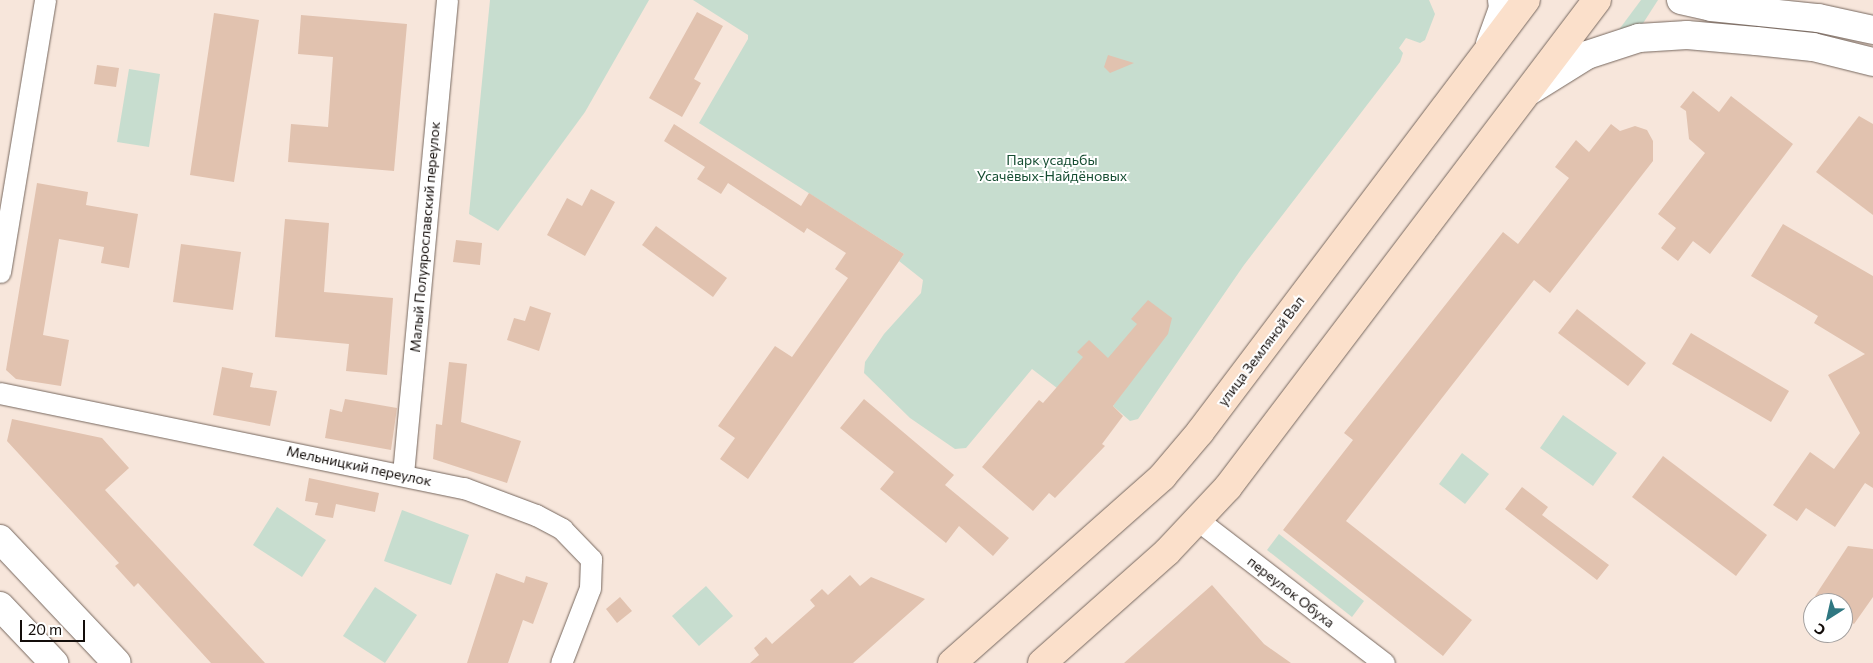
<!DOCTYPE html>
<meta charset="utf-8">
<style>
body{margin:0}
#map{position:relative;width:1873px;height:663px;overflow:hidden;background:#f7e6db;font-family:Commissioner,sans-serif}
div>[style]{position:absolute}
.green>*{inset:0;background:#c7ddcf}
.building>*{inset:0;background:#e1c2af}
.roads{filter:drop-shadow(0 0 1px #76675e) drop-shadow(0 0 1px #76675e)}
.minor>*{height:21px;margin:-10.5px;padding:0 10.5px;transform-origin:10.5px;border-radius:10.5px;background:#fff}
.secondary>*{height:28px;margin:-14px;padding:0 14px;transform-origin:14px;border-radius:14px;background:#fff}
.primary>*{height:28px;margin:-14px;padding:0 14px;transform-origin:14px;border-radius:14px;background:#fbe0cb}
span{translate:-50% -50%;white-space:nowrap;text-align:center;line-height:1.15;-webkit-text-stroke:4px #fff;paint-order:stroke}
.park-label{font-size:14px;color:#164d32}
.street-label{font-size:14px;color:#130d0a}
.north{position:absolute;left:1803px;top:593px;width:50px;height:50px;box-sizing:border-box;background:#fff;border:1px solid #a19e9d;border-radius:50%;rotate:215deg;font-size:14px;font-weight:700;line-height:20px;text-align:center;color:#130d0a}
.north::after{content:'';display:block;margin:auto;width:18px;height:22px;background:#2f7781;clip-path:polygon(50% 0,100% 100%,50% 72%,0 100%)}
.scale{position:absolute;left:20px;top:620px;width:65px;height:22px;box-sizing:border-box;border:2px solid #130d0a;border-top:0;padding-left:6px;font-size:15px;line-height:18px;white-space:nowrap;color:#130d0a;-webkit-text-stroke:4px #fff;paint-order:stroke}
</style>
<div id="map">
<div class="green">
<div style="clip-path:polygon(490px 0,649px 0,585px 112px,498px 231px,469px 214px)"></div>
<div style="clip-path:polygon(693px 0,1429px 0,1435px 14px,1425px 40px,1420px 43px,1406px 38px,1399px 48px,1403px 53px,1400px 62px,1244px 265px,1138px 419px,1130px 421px,1113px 406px,1125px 389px,1057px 388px,1032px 369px,966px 448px,955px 449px,910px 418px,864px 373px,865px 362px,884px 334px,921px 293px,923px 280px,899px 261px,904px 254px,699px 123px,748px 39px,748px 35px)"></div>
<div style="clip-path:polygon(1641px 0,1658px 0,1640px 28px,1615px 35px)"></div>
<div style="clip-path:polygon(129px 69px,160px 74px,149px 147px,117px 142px)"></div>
<div style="clip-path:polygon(1563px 415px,1617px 453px,1593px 486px,1540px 448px)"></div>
<div style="clip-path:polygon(1462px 453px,1489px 474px,1465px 504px,1439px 484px)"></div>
<div style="clip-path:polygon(277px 507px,326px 540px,302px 577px,253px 545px)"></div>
<div style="clip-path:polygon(402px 510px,469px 535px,451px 585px,384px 561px)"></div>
<div style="clip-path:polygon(1279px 534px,1364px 601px,1352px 617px,1267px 550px)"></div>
<div style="clip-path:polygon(706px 586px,733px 616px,699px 646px,672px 616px)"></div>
<div style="clip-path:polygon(375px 587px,417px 615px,385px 663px,343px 636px)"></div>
</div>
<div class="building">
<div style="clip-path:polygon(697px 12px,723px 26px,694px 79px,701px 83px,682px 117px,649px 98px)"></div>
<div style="clip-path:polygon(214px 13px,259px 20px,234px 182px,190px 175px)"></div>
<div style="clip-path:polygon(301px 15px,407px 24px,394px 171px,288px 162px,291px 124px,328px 127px,333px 57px,298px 54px)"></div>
<div style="clip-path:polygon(1108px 55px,1134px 63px,1110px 73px,1104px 67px)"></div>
<div style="clip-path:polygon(97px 65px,119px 68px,116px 87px,94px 84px)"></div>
<div style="clip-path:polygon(1693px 91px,1719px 112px,1731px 96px,1793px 144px,1710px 254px,1693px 241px,1678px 261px,1661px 248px,1676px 228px,1658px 214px,1705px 153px,1689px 139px,1686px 111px,1680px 107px)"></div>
<div style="clip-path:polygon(1859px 116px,1873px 124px,1873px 215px,1816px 172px)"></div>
<div style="clip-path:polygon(674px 124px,801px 206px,809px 193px,904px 254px,748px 479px,720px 459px,735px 438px,718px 426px,775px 346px,792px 357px,848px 278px,835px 269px,846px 253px,807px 228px,804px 233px,728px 183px,721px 194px,697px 179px,705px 167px,664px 141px)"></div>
<div style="clip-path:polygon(1611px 124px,1620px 131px,1635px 126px,1647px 130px,1653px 141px,1653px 161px,1550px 293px,1534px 280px,1346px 521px,1472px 620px,1443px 656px,1283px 530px,1353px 440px,1344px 433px,1503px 232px,1518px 244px,1569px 178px,1555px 167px,1576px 140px,1589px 152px)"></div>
<div style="clip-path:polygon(37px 183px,88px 192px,86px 205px,138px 214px,129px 268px,101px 263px,104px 247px,59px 239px,43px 335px,69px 340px,61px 386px,16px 379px,6px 370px)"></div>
<div style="clip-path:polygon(591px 189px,615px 202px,585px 256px,547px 235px,567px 198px,582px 206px)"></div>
<div style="clip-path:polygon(285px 219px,329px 223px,324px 292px,393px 298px,387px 375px,346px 371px,349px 344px,275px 337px)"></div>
<div style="clip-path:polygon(1783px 224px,1873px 276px,1873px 488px,1865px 483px,1835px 527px,1806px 508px,1797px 521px,1773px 505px,1810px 452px,1834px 469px,1860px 433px,1828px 375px,1865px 354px,1814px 323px,1818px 316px,1751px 276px)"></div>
<div style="clip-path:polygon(656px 226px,727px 278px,713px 297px,642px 245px)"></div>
<div style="clip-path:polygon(456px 240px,482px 243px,480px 265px,453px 262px)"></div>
<div style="clip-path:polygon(181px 244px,241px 252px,233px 310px,173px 302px)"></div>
<div style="clip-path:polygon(1148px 300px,1172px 318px,1168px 334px,1113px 406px,1123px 416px,1102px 444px,1105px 446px,1055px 498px,1049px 493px,1033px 511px,982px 467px,1039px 400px,1043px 403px,1083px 357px,1077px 352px,1089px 340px,1108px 358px,1137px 324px,1131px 319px)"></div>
<div style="clip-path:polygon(530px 306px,551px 313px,539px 351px,507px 340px,514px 318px,525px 321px)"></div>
<div style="clip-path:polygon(1577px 309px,1646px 363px,1628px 386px,1558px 333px)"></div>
<div style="clip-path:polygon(1691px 333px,1789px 391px,1771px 422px,1672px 364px)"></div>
<div style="clip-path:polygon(449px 362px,467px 364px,461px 422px,521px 441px,507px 483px,433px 459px,436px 424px,442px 425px)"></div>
<div style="clip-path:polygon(222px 367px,253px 373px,250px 387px,277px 391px,270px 426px,213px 415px)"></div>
<div style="clip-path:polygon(345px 399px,397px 408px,391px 450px,325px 438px,330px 409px,342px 412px)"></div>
<div style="clip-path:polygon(864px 399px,954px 475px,945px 485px,1009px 538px,993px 556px,959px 526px,946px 543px,880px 489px,894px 472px,840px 428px)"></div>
<div style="clip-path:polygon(12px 419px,102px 438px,129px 468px,105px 490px,265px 663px,211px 663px,138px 583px,134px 587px,115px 566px,119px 563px,7px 441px)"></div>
<div style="clip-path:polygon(1663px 456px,1767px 535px,1736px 576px,1632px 497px)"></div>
<div style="clip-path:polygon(309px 478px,379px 493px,375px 512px,336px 504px,333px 518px,315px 515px,318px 503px,305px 501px)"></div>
<div style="clip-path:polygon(1522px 487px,1548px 507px,1542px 515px,1609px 565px,1597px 580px,1505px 509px)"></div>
<div style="clip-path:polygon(1848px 546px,1873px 549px,1873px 597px,1854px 624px,1843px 617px,1843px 603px,1824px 603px,1815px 596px)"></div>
<div style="clip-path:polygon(496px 573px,524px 583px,526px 576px,548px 583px,533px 624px,523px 620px,508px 663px,467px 663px)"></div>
<div style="clip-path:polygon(850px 575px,860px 586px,871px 577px,925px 599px,853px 663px,750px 663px,759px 655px,754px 648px,766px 637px,772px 644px,815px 606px,810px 600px,822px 589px,828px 595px)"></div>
<div style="clip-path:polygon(1212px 585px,1264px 644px,1291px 663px,1124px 663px)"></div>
<div style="clip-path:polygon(620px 597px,632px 611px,617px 623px,606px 609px)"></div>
</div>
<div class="roads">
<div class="minor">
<div style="left:0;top:272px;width:276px;rotate:-80.6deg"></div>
<div style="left:0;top:393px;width:474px;rotate:11.6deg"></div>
<div style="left:464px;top:488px;width:77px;rotate:20.6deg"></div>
<div style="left:536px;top:515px;width:30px;rotate:28deg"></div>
<div style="left:562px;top:529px;width:42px;rotate:46deg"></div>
<div style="left:591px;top:559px;width:29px;rotate:92deg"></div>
<div style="left:590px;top:588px;width:80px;rotate:111.1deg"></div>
<div style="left:403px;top:474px;width:476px;rotate:-84.7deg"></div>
<div style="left:1199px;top:521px;width:233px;rotate:37.5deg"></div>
</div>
<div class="secondary">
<div style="left:1681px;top:0;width:31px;rotate:13deg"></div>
<div style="left:1711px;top:7px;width:108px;rotate:5.9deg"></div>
<div style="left:1818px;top:18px;width:56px;rotate:12.3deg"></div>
<div style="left:1490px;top:44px;width:38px;rotate:-70deg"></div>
<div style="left:1503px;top:8px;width:8px;rotate:-97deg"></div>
<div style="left:1529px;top:91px;width:68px;rotate:-31.8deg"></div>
<div style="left:1587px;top:55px;width:55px;rotate:-18.1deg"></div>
<div style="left:1639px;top:38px;width:48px;rotate:-3.6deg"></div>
<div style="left:1687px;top:35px;width:69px;rotate:5deg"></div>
<div style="left:1756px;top:41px;width:57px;rotate:6deg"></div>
<div style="left:1813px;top:47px;width:62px;rotate:14deg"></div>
<div style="left:0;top:539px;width:170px;rotate:46.7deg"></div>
<div style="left:0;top:606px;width:79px;rotate:46.5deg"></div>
</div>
<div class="primary">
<div style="left:952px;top:663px;width:281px;rotate:-41.5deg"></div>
<div style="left:1162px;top:477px;width:59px;rotate:-49.8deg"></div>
<div style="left:1200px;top:432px;width:541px;rotate:-52.96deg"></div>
<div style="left:1042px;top:663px;width:167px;rotate:-41.6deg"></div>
<div style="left:1167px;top:552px;width:89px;rotate:-46.8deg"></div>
<div style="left:1228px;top:487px;width:611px;rotate:-52.85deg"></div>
</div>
</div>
<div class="park-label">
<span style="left:1052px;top:168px">Парк усадьбы<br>Усачёвых-Найдёновых</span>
</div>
<div class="street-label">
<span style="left:425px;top:237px;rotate:-85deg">Малый Полуярославский переулок</span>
<span style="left:1261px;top:351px;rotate:-53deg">улица Земляной Вал</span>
<span style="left:359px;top:466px;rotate:12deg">Мельницкий переулок</span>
<span style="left:1291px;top:592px;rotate:38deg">переулок Обуха</span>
</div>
<div class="north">С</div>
<div class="scale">20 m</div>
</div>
